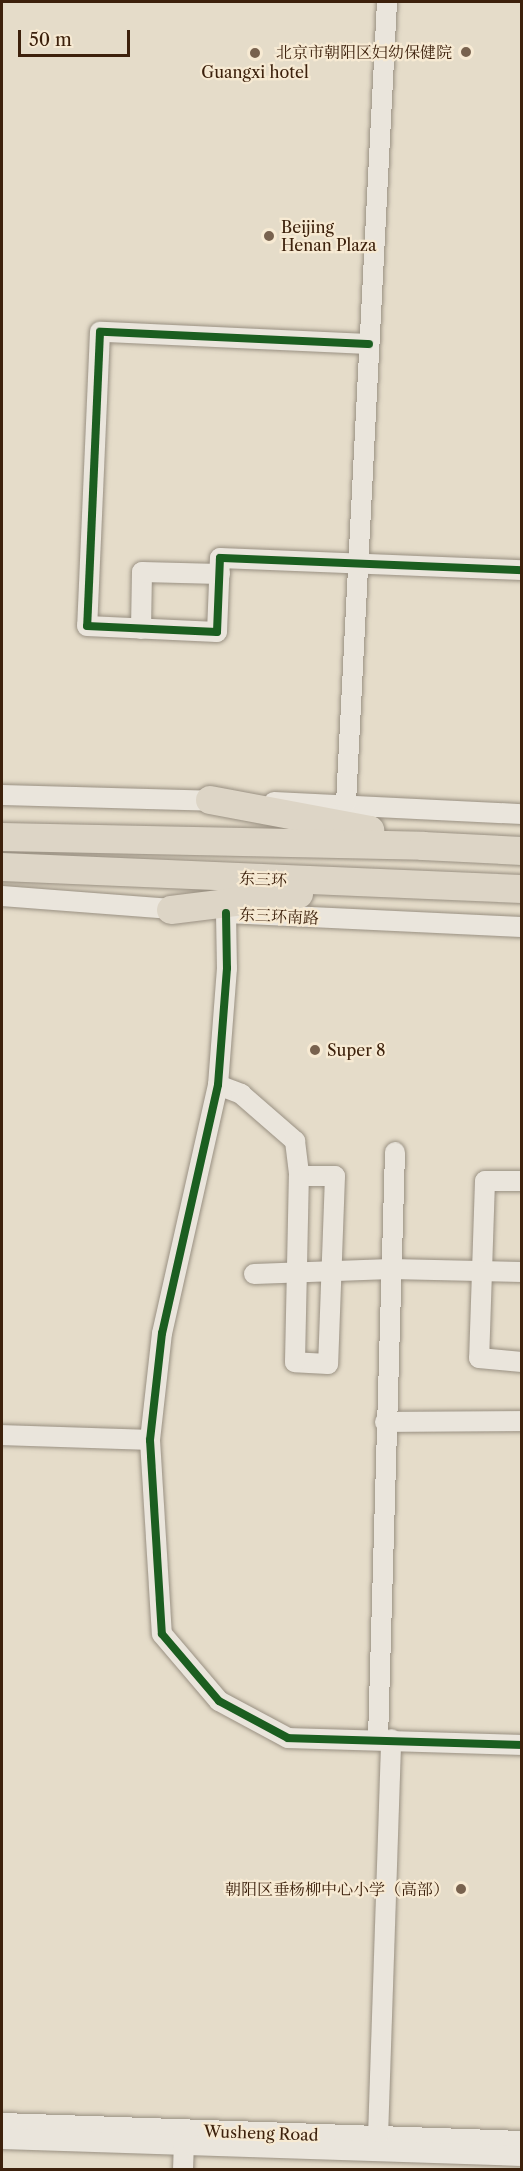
<!DOCTYPE html>
<meta charset="utf-8">
<style>
body{margin:0}
#map{position:relative;width:523px;height:2171px;overflow:hidden;background:#e5dcc9;font-family:"Libre Caslon Text","Noto Serif SC",serif}
div>[style]{position:absolute}
.roads{filter:drop-shadow(0 0 2px #999082) drop-shadow(0 0 2px #999082)}
.minor>*{height:20px;margin:-10px;padding:0 10px;transform-origin:10px;border-radius:10px;background:#eae5dc}
.highway>*{height:28px;margin:-14px;padding:0 14px;transform-origin:14px;border-radius:14px;background:#ddd5c6}
.cycleway>*{height:8px;margin:-4px;padding:0 4px;transform-origin:4px;border-radius:4px;background:#1b5e20}
.dots>*{width:16px;height:16px;translate:-50% -50%;box-sizing:border-box;border:3px solid #f7ead3;border-radius:50%}
span{translate:-50% -50%;white-space:nowrap;text-align:center;line-height:1.15;-webkit-text-stroke:4.5px #f7ead3;paint-order:stroke}
.poi-label{font-size:16px;color:#3d210c}
.right{translate:-100% -50%;text-align:right}
.left{translate:0 -50%;text-align:left}
.street-label{font-size:16px;color:#3d210c}
.frame{position:absolute;inset:0;border:3px solid #3d210c;pointer-events:none}
.scale{position:absolute;left:18px;top:30px;width:112px;height:27px;box-sizing:border-box;border:3px solid #3d210c;border-top:0;padding-left:8px;font-size:18px;line-height:21px;white-space:nowrap;color:#3d210c;-webkit-text-stroke:4px #f7ead3;paint-order:stroke}
</style>
<div id="map">
<div class="roads">
<div class="minor">
<div style="left:369px;top:344px;width:269px;rotate:-177.4deg"></div>
<div style="left:100px;top:332px;width:294px;rotate:92.5deg"></div>
<div style="left:87px;top:626px;width:130px;rotate:2.6deg"></div>
<div style="left:217px;top:632px;width:74px;rotate:-87.7deg"></div>
<div style="left:220px;top:558px;width:302px;rotate:2.3deg"></div>
<div style="left:141px;top:629px;width:57px;rotate:-89deg"></div>
<div style="left:142px;top:572px;width:78px;rotate:1.5deg"></div>
<div style="left:2px;top:795px;width:219px;rotate:1.6deg"></div>
<div style="left:274px;top:802px;width:248px;rotate:2.8deg"></div>
<div style="left:346px;top:803px;width:802px;rotate:-87.07deg"></div>
<div style="left:2px;top:896px;width:183px;rotate:4.4deg"></div>
<div style="left:226px;top:913px;width:55px;rotate:89deg"></div>
<div style="left:227px;top:968px;width:117px;rotate:94.4deg"></div>
<div style="left:218px;top:1085px;width:254px;rotate:102.7deg"></div>
<div style="left:162px;top:1333px;width:108px;rotate:96.4deg"></div>
<div style="left:150px;top:1440px;width:194px;rotate:86.5deg"></div>
<div style="left:162px;top:1634px;width:88px;rotate:49.6deg"></div>
<div style="left:219px;top:1701px;width:78px;rotate:28.2deg"></div>
<div style="left:288px;top:1738px;width:234px;rotate:1.7deg"></div>
<div style="left:226px;top:913px;width:296px;rotate:2.7deg"></div>
<div style="left:218px;top:1085px;width:25px;rotate:21deg"></div>
<div style="left:241px;top:1094px;width:72px;rotate:41deg"></div>
<div style="left:295px;top:1141px;width:35px;rotate:83deg"></div>
<div style="left:299px;top:1176px;width:36px"></div>
<div style="left:335px;top:1176px;width:188px;rotate:92.1deg"></div>
<div style="left:328px;top:1364px;width:33px;rotate:-177deg"></div>
<div style="left:295px;top:1362px;width:186px;rotate:-88.8deg"></div>
<div style="left:522px;top:1181px;width:37px;rotate:180deg"></div>
<div style="left:485px;top:1181px;width:177px;rotate:91.9deg"></div>
<div style="left:479px;top:1358px;width:43px;rotate:5.3deg"></div>
<div style="left:254px;top:1274px;width:137px;rotate:-2.1deg"></div>
<div style="left:391px;top:1269px;width:131px;rotate:1.3deg"></div>
<div style="left:385px;top:1422px;width:137px;rotate:-0.4deg"></div>
<div style="left:2px;top:1435px;width:148px;rotate:1.9deg"></div>
<div style="left:378px;top:1739px;width:587px;rotate:-88.34deg"></div>
<div style="left:2px;top:2123px;width:520px;rotate:1.98deg"></div>
<div style="left:378px;top:2137px;width:398px;rotate:-88.1deg"></div>
<div style="left:2px;top:2139px;width:520px;rotate:1.87deg"></div>
<div style="left:183px;top:2170px;width:25px;rotate:-88deg"></div>
</div>
<div class="highway">
<div style="left:210px;top:800px;width:163px;rotate:10.6deg"></div>
<div style="left:2px;top:837px;width:421px;rotate:1.2deg"></div>
<div style="left:423px;top:846px;width:99px;rotate:2.9deg"></div>
<div style="left:2px;top:867px;width:520px;rotate:2.42deg"></div>
<div style="left:171px;top:910px;width:129px;rotate:-7.1deg"></div>
</div>
</div>
<div class="cycleway">
<div style="left:369px;top:344px;width:269px;rotate:-177.4deg"></div>
<div style="left:100px;top:332px;width:294px;rotate:92.5deg"></div>
<div style="left:87px;top:626px;width:130px;rotate:2.6deg"></div>
<div style="left:217px;top:632px;width:74px;rotate:-87.7deg"></div>
<div style="left:220px;top:558px;width:302px;rotate:2.3deg"></div>
<div style="left:226px;top:913px;width:55px;rotate:89deg"></div>
<div style="left:227px;top:968px;width:117px;rotate:94.4deg"></div>
<div style="left:218px;top:1085px;width:254px;rotate:102.7deg"></div>
<div style="left:162px;top:1333px;width:108px;rotate:96.4deg"></div>
<div style="left:150px;top:1440px;width:194px;rotate:86.5deg"></div>
<div style="left:162px;top:1634px;width:88px;rotate:49.6deg"></div>
<div style="left:219px;top:1701px;width:78px;rotate:28.2deg"></div>
<div style="left:288px;top:1738px;width:234px;rotate:1.7deg"></div>
</div>
<div class="dots">
<div style="left:466px;top:52px;background:#78624e"></div>
<div style="left:255px;top:53px;background:#78624e"></div>
<div style="left:269px;top:236px;background:#78624e"></div>
<div style="left:315px;top:1050px;background:#78624e"></div>
<div style="left:461px;top:1889px;background:#78624e"></div>
</div>
<div class="poi-label">
<span class="right" style="left:452px;top:52px">北京市朝阳区妇幼保健院</span>
<span style="left:255px;top:72px">Guangxi hotel</span>
<span class="left" style="left:281px;top:236px">Beijing<br>Henan Plaza</span>
<span class="left" style="left:327px;top:1050px">Super 8</span>
<span class="right" style="left:449px;top:1889px">朝阳区垂杨柳中心小学（高部）</span>
</div>
<div class="street-label">
<span style="left:263px;top:879px;rotate:3deg">东三环</span>
<span style="left:279px;top:916px;rotate:3deg">东三环南路</span>
<span style="left:261px;top:2133px;rotate:2deg">Wusheng Road</span>
</div>
<div class="frame"></div>
<div class="scale">50 m</div>
</div>
